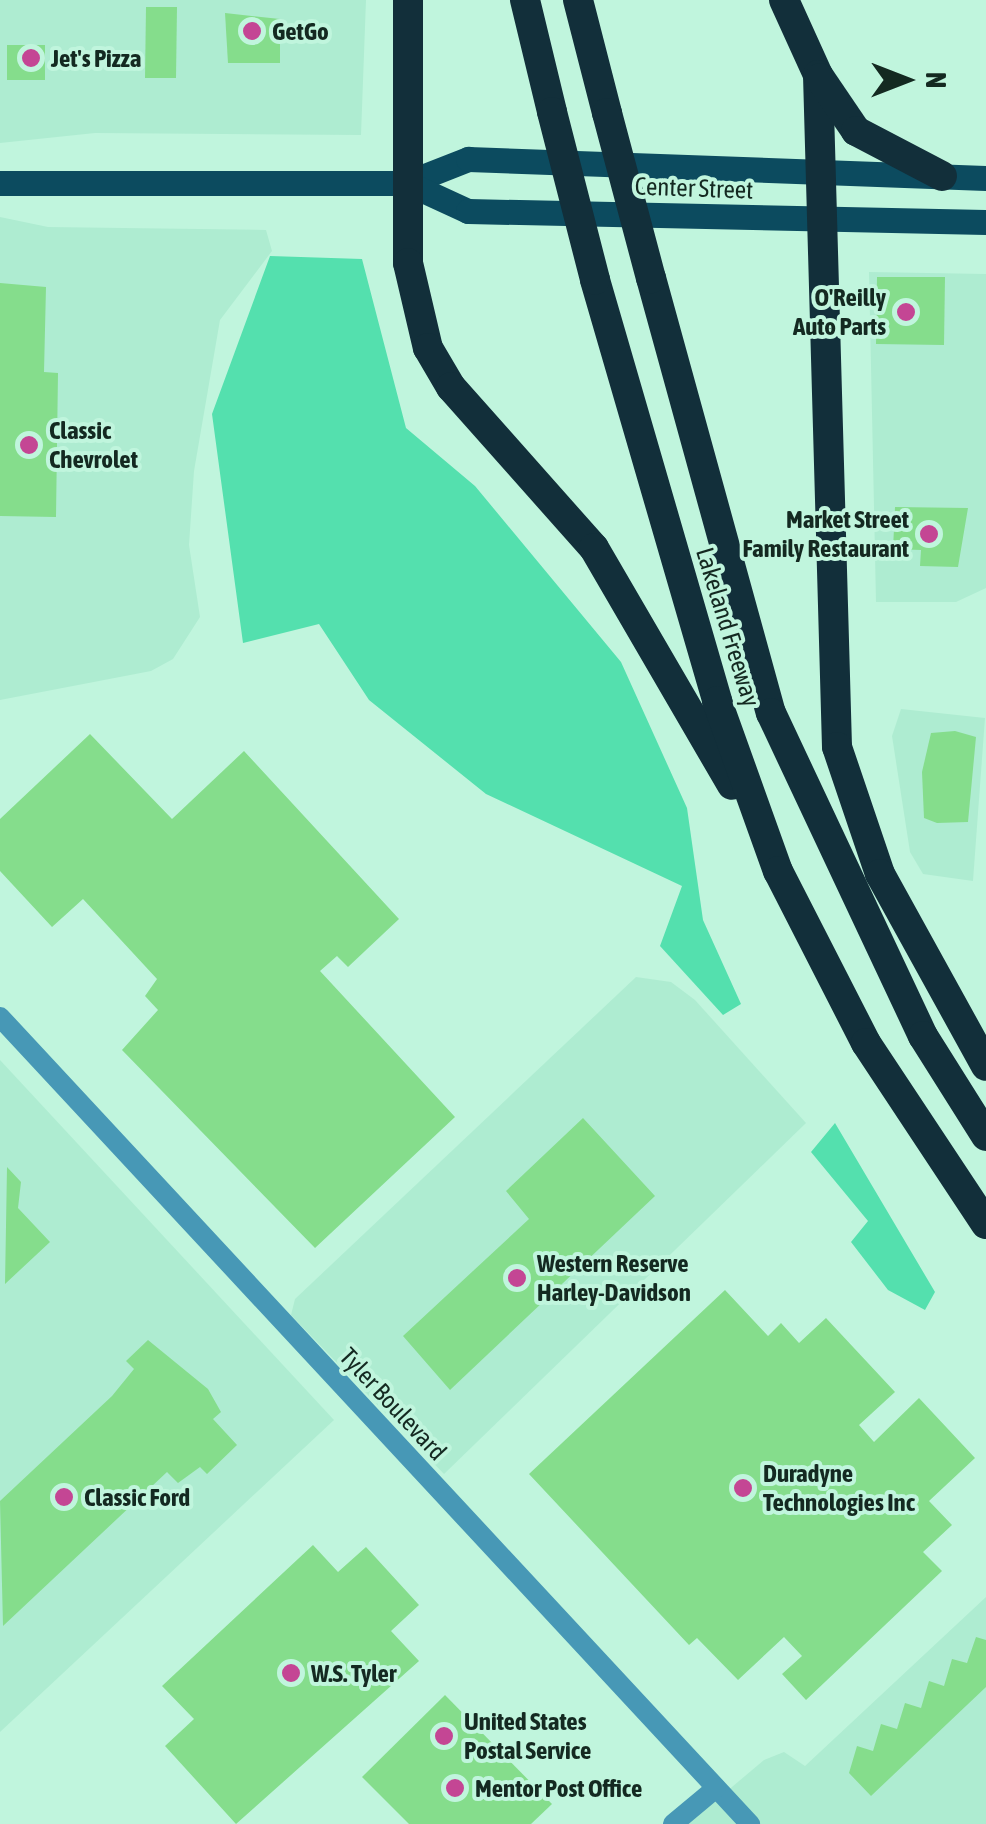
<!DOCTYPE html>
<style>
body{margin:0}
#map{position:relative;width:986px;height:1824px;overflow:hidden;background:#c0f5dd;font-family:"Asap Condensed",sans-serif}
div>[style]{position:absolute}
.built>*{inset:0;background:#aeecd1}
.water>*{inset:0;background:#54e0ae}
.building>*{inset:0;background:#85dd8c}
.minor>*{height:20px;margin:-10px;padding:0 10px;transform-origin:10px;border-radius:10px;background:#4798b6}
.major>*{height:25px;margin:-12.5px;padding:0 12.5px;transform-origin:12.5px;border-radius:12.5px;background:#0c4b5f}
.highway>*{height:30px;margin:-15px;padding:0 15px;transform-origin:15px;border-radius:15px;background:#122f3a}
.highway-bridge>*{height:30px;margin:-15px;padding:0 15px;transform-origin:15px;border-radius:15px;background:#122f3a}
.dots>*{width:28px;height:28px;translate:-50% -50%;box-sizing:border-box;border:5px solid #c0f5dd;border-radius:50%}
span{translate:-50% -50%;white-space:nowrap;text-align:center;line-height:1.15;-webkit-text-stroke:8px #c0f5dd;paint-order:stroke}
.poi-label{font-size:25px;color:#142921;font-weight:700}
.left{translate:0 -50%;text-align:left}
.right{translate:-100% -50%;text-align:right}
.street-label{font-size:25px;color:#142921}
.north{position:absolute;left:856px;top:30px;width:100px;height:100px;-webkit-text-stroke:8px #c0f5dd;paint-order:stroke;rotate:90deg;font-size:28px;font-weight:700;line-height:40px;text-align:center;color:#142921}
.north::after{content:'';display:block;margin:auto;width:35px;height:45px;background:#142921;clip-path:polygon(50% 0,100% 100%,50% 72%,0 100%)}
</style>
<div id="map">
<div class="built">
<div style="clip-path:polygon(0 0,366px 0,361px 135px,95px 133px,0 143px)"></div>
<div style="clip-path:polygon(0 217px,48px 227px,266px 230px,272px 251px,220px 320px,194px 471px,189px 545px,200px 617px,173px 659px,151px 671px,0 700px)"></div>
<div style="clip-path:polygon(869px 272px,986px 274px,986px 588px,956px 602px,876px 602px)"></div>
<div style="clip-path:polygon(901px 709px,985px 718px,973px 881px,923px 874px,910px 852px,892px 736px)"></div>
<div style="clip-path:polygon(636px 977px,671px 982px,695px 1000px,806px 1123px,444px 1474px,291px 1315px,295px 1299px)"></div>
<div style="clip-path:polygon(0 1060px,334px 1420px,0 1732px)"></div>
<div style="clip-path:polygon(986px 1597px,986px 1824px,688px 1824px,764px 1760px,784px 1752px,805px 1766px)"></div>
</div>
<div class="water">
<div style="clip-path:polygon(270px 256px,362px 259px,406px 428px,475px 486px,621px 662px,687px 808px,703px 920px,741px 1004px,723px 1015px,660px 946px,682px 886px,486px 794px,369px 700px,319px 624px,243px 643px,212px 414px)"></div>
<div style="clip-path:polygon(835px 1123px,935px 1292px,925px 1310px,888px 1290px,851px 1242px,868px 1221px,811px 1152px)"></div>
</div>
<div class="building">
<div style="clip-path:polygon(146px 7px,177px 7px,176px 78px,145px 78px)"></div>
<div style="clip-path:polygon(225px 13px,280px 19px,280px 63px,228px 63px)"></div>
<div style="clip-path:polygon(7px 45px,45px 45px,45px 80px,7px 80px)"></div>
<div style="clip-path:polygon(877px 277px,945px 277px,944px 345px,876px 344px)"></div>
<div style="clip-path:polygon(0 283px,46px 287px,44px 372px,58px 373px,56px 517px,0 516px)"></div>
<div style="clip-path:polygon(895px 507px,968px 508px,958px 567px,920px 566px,921px 550px,893px 549px)"></div>
<div style="clip-path:polygon(955px 731px,976px 737px,968px 822px,937px 823px,924px 818px,922px 772px,931px 733px)"></div>
<div style="clip-path:polygon(90px 734px,172px 819px,244px 751px,399px 919px,348px 967px,337px 956px,320px 971px,455px 1117px,315px 1248px,122px 1050px,158px 1010px,145px 996px,157px 979px,83px 899px,52px 927px,0 871px,0 819px)"></div>
<div style="clip-path:polygon(583px 1118px,655px 1196px,450px 1390px,403px 1336px,529px 1219px,506px 1191px)"></div>
<div style="clip-path:polygon(7px 1167px,21px 1182px,18px 1208px,50px 1242px,5px 1284px)"></div>
<div style="clip-path:polygon(725px 1290px,768px 1336px,781px 1323px,799px 1343px,826px 1318px,895px 1392px,859px 1425px,874px 1442px,919px 1398px,975px 1458px,929px 1501px,952px 1525px,923px 1552px,942px 1571px,806px 1700px,782px 1674px,802px 1656px,784px 1637px,738px 1680px,697px 1638px,689px 1645px,529px 1474px)"></div>
<div style="clip-path:polygon(148px 1340px,208px 1389px,221px 1412px,213px 1419px,237px 1445px,207px 1474px,200px 1467px,178px 1483px,167px 1472px,3px 1626px,0 1501px,112px 1396px,134px 1369px,126px 1361px)"></div>
<div style="clip-path:polygon(313px 1545px,338px 1572px,366px 1547px,419px 1605px,391px 1631px,419px 1661px,236px 1824px,165px 1746px,194px 1719px,162px 1686px)"></div>
<div style="clip-path:polygon(976px 1637px,986px 1640px,986px 1687px,871px 1796px,849px 1773px,857px 1746px,873px 1751px,881px 1724px,897px 1729px,905px 1703px,921px 1708px,929px 1681px,944px 1686px,952px 1659px,967px 1663px)"></div>
<div style="clip-path:polygon(445px 1695px,552px 1804px,531px 1824px,409px 1824px,362px 1777px)"></div>
</div>
<div class="minor">
<div style="left:0;top:1017px;width:1102px;rotate:47.1deg"></div>
<div style="left:673px;top:1824px;width:56px;rotate:-39.9deg"></div>
</div>
<div class="major">
<div style="left:0;top:183px;width:407px"></div>
<div style="left:407px;top:183px;width:66px;rotate:-21.5deg"></div>
<div style="left:468px;top:159px;width:518px;rotate:2.1deg"></div>
<div style="left:407px;top:183px;width:67px;rotate:24.7deg"></div>
<div style="left:468px;top:211px;width:518px;rotate:1.22deg"></div>
</div>
<div class="highway">
<div style="left:408px;top:0;width:263px;rotate:90deg"></div>
<div style="left:408px;top:263px;width:87px;rotate:76.8deg"></div>
<div style="left:428px;top:348px;width:45px;rotate:59.5deg"></div>
<div style="left:451px;top:387px;width:215px;rotate:48.4deg"></div>
<div style="left:594px;top:548px;width:274px;rotate:59.8deg"></div>
<div style="left:525px;top:0;width:115px;rotate:76.4deg"></div>
<div style="left:578px;top:0;width:117px;rotate:75.6deg"></div>
<div style="left:784px;top:0;width:82px;rotate:65.6deg"></div>
<div style="left:818px;top:75px;width:672px;rotate:88.38deg"></div>
<div style="left:837px;top:747px;width:134px;rotate:71.3deg"></div>
<div style="left:880px;top:874px;width:219px;rotate:61.1deg"></div>
<div style="left:820px;top:78px;width:64px;rotate:55.8deg"></div>
<div style="left:856px;top:131px;width:97px;rotate:27.6deg"></div>
<div style="left:651px;top:278px;width:451px;rotate:74.6deg"></div>
<div style="left:771px;top:713px;width:357px;rotate:64.8deg"></div>
<div style="left:923px;top:1036px;width:118px;rotate:57.8deg"></div>
<div style="left:595px;top:280px;width:438px;rotate:73.8deg"></div>
<div style="left:717px;top:701px;width:181px;rotate:70.3deg"></div>
<div style="left:778px;top:871px;width:193px;rotate:62.9deg"></div>
<div style="left:866px;top:1043px;width:217px;rotate:56.5deg"></div>
</div>
<div class="highway-bridge">
<div style="left:552px;top:112px;width:173px;rotate:75.6deg"></div>
<div style="left:607px;top:113px;width:171px;rotate:75.1deg"></div>
</div>
<div class="dots">
<div style="left:252px;top:31px;background:#c44694"></div>
<div style="left:31px;top:58px;background:#c44694"></div>
<div style="left:906px;top:312px;background:#c44694"></div>
<div style="left:29px;top:445px;background:#c44694"></div>
<div style="left:929px;top:534px;background:#c44694"></div>
<div style="left:517px;top:1278px;background:#c44694"></div>
<div style="left:743px;top:1488px;background:#c44694"></div>
<div style="left:64px;top:1497px;background:#c44694"></div>
<div style="left:291px;top:1673px;background:#c44694"></div>
<div style="left:444px;top:1736px;background:#c44694"></div>
<div style="left:455px;top:1788px;background:#c44694"></div>
</div>
<div class="poi-label">
<span class="left" style="left:272px;top:31px">GetGo</span>
<span class="left" style="left:51px;top:58px">Jet's Pizza</span>
<span class="right" style="left:886px;top:312px">O'Reilly<br>Auto Parts</span>
<span class="left" style="left:49px;top:445px">Classic<br>Chevrolet</span>
<span class="right" style="left:909px;top:534px">Market Street<br>Family Restaurant</span>
<span class="left" style="left:537px;top:1278px">Western Reserve<br>Harley-Davidson</span>
<span class="left" style="left:763px;top:1488px">Duradyne<br>Technologies Inc</span>
<span class="left" style="left:84px;top:1497px">Classic Ford</span>
<span class="left" style="left:311px;top:1673px">W.S. Tyler</span>
<span class="left" style="left:464px;top:1736px">United States<br>Postal Service</span>
<span class="left" style="left:475px;top:1788px">Mentor Post Office</span>
</div>
<div class="street-label">
<span style="left:694px;top:188px;rotate:2deg">Center Street</span>
<span style="left:728px;top:627px;rotate:73deg">Lakeland Freeway</span>
<span style="left:393px;top:1404px;rotate:47deg">Tyler Boulevard</span>
</div>
<div class="north">N</div>
</div>
